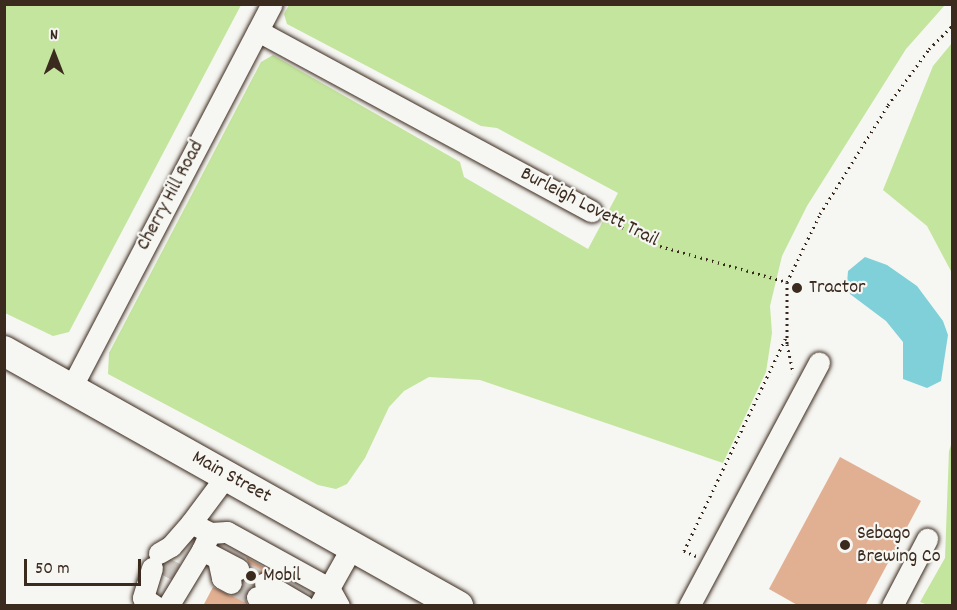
<!DOCTYPE html>
<style>
body{margin:0}
#map{position:relative;width:957px;height:610px;overflow:hidden;background:#f6f6f2;font-family:Dekko,sans-serif}
div>[style]{position:absolute}
.green>*{inset:0;background:#c4e59e}
.water>*{inset:0;background:#7fd0d9}
.building>*{inset:0;background:#e1b093}
.round{border-radius:50%}
.minor-tunnel>*{height:21px;margin-top:-10.5px;transform-origin:0;background:repeating-linear-gradient(90deg,#d1cdc8 0 21px,transparent 0 31px)}
.path>*{height:3px;margin-top:-1.5px;transform-origin:0;background:repeating-linear-gradient(90deg,#3b2a1e 0 1.5px,transparent 0 6px)}
.roads{filter:drop-shadow(0 0 2px #3b2a1e) drop-shadow(0 0 2px #3b2a1e)}
.minor>*{height:21px;margin:-10.5px;padding:0 10.5px;transform-origin:10.5px;border-radius:10.5px;background:#f6f6f2}
.highway>*{height:30px;margin:-15px;padding:0 15px;transform-origin:15px;border-radius:15px;background:#f6f6f2}
.dots>*{width:16px;height:16px;translate:-50% -50%;box-sizing:border-box;border:3px solid #f6f6f2;border-radius:50%}
span{translate:-50% -50%;white-space:nowrap;text-align:center;line-height:1.15;-webkit-text-stroke:4.5px #f6f6f2;paint-order:stroke}
.street-label{font-size:20px;color:#3b2a1e}
.poi-label{font-size:20px;color:#3b2a1e}
.left{translate:0 -50%;text-align:left}
.frame{position:absolute;inset:0;border:6px solid #3b2a1e;pointer-events:none}
.north{position:absolute;left:24px;top:24px;width:60px;height:60px;-webkit-text-stroke:4px #f6f6f2;paint-order:stroke;rotate:0deg;font-size:16px;font-weight:700;line-height:24px;text-align:center;color:#3b2a1e}
.north::after{content:'';display:block;margin:auto;width:21px;height:27px;background:#3b2a1e;clip-path:polygon(50% 0,100% 100%,50% 72%,0 100%)}
.scale{position:absolute;left:24px;top:559px;width:117px;height:27px;box-sizing:border-box;border:3px solid #3b2a1e;border-top:0;padding-left:8px;font-size:18px;line-height:21px;white-space:nowrap;color:#3b2a1e;-webkit-text-stroke:4px #f6f6f2;paint-order:stroke}
</style>
<div id="map">
<div class="green">
<div style="clip-path:polygon(4px 5px,241px 5px,69px 332px,53px 336px,5px 313px)"></div>
<div style="clip-path:polygon(289px 5px,289px 4px,945px 5px,906px 49px,807px 206px,782px 256px,770px 306px,772px 333px,766px 372px,723px 463px,480px 380px,429px 377px,404px 391px,389px 407px,365px 458px,347px 484px,336px 489px,318px 485px,108px 374px,109px 353px,261px 62px,273px 55px,460px 162px,464px 177px,588px 249px,618px 193px,497px 128px,481px 126px,287px 24px,284px 14px)"></div>
<div style="clip-path:polygon(952px 43px,952px 273px,927px 226px,883px 190px,933px 66px)"></div>
<div style="clip-path:polygon(952px 442px,952px 605px,928px 605px,920px 602px,945px 558px,949px 451px)"></div>
</div>
<div class="water">
<div style="clip-path:polygon(865px 257px,887px 265px,917px 286px,943px 321px,948px 335px,941px 381px,927px 388px,903px 379px,903px 342px,886px 321px,850px 294px,847px 284px,848px 271px)"></div>
</div>
<div class="building">
<div style="clip-path:polygon(840px 457px,921px 501px,865px 606px,799px 606px,769px 589px)"></div>
<div style="clip-path:polygon(246px 557px,271px 571px,254px 576px,244px 596px,248px 606px,203px 606px,213px 587px,231px 596px,242px 590px,251px 569px)"></div>
<div class="round" style="left:163px;top:562px;width:14px;height:14px"></div>
</div>
<div class="minor-tunnel">
<div style="left:238px;top:569px;width:30px;rotate:27deg"></div>
<div style="left:163px;top:575px;width:18px;rotate:-63deg"></div>
<div style="left:231px;top:583px;width:30px;rotate:28deg"></div>
</div>
<div class="path">
<div style="left:606px;top:219px;width:60px;rotate:26.6deg"></div>
<div style="left:660px;top:246px;width:132px;rotate:15.8deg"></div>
<div style="left:787px;top:282px;width:76px;rotate:-64.1deg"></div>
<div style="left:820px;top:214px;width:128px;rotate:-58deg"></div>
<div style="left:888px;top:105px;width:69px;rotate:-53.8deg"></div>
<div style="left:929px;top:49px;width:33px;rotate:-45deg"></div>
<div style="left:787px;top:282px;width:62px;rotate:90deg"></div>
<div style="left:787px;top:344px;width:30px;rotate:78deg"></div>
<div style="left:696px;top:556px;width:13px;rotate:-157deg"></div>
<div style="left:684px;top:551px;width:239px;rotate:-64.5deg"></div>
</div>
<div class="roads">
<div class="minor">
<div style="left:258px;top:31px;width:379px;rotate:28.4deg"></div>
<div style="left:71px;top:388px;width:433px;rotate:-62.4deg"></div>
<div style="left:226px;top:476px;width:59px;rotate:126.7deg"></div>
<div style="left:191px;top:523px;width:22px;rotate:27deg"></div>
<div style="left:211px;top:533px;width:16px;rotate:-4deg"></div>
<div style="left:227px;top:532px;width:116px;rotate:28.8deg"></div>
<div style="left:329px;top:588px;width:47px;rotate:-60.7deg"></div>
<div style="left:207px;top:539px;width:12px;rotate:114deg"></div>
<div style="left:202px;top:550px;width:41px;rotate:27.8deg"></div>
<div style="left:159px;top:553px;width:14px;rotate:-30deg"></div>
<div style="left:171px;top:546px;width:30px;rotate:-49deg"></div>
<div style="left:218px;top:559px;width:19px;rotate:78deg"></div>
<div style="left:222px;top:578px;width:10px;rotate:29deg"></div>
<div style="left:152px;top:568px;width:31px;rotate:107deg"></div>
<div style="left:143px;top:598px;width:14px;rotate:34deg"></div>
<div style="left:265px;top:583px;width:45px;rotate:30.5deg"></div>
<div style="left:257px;top:597px;width:7px;rotate:34deg"></div>
<div style="left:263px;top:601px;width:21px;rotate:-19deg"></div>
<div style="left:168px;top:606px;width:66px;rotate:-58.7deg"></div>
<div style="left:319px;top:606px;width:21px;rotate:-61deg"></div>
<div style="left:329px;top:588px;width:21px;rotate:61deg"></div>
<div style="left:689px;top:606px;width:276px;rotate:-61.9deg"></div>
<div style="left:892px;top:606px;width:76px;rotate:-62.4deg"></div>
</div>
<div class="highway">
<div style="left:4px;top:351px;width:521px;rotate:29.32deg"></div>
</div>
</div>
<div class="dots">
<div style="left:797px;top:288px;background:#3b2a1e"></div>
<div style="left:845px;top:545px;background:#3b2a1e"></div>
<div style="left:251px;top:576px;background:#3b2a1e"></div>
</div>
<div class="street-label">
<span style="left:171px;top:196px;rotate:-62deg">Cherry Hill Road</span>
<span style="left:589px;top:208px;rotate:27deg">Burleigh Lovett Trail</span>
<span style="left:231px;top:478px;rotate:29deg">Main Street</span>
</div>
<div class="poi-label">
<span class="left" style="left:809px;top:288px">Tractor</span>
<span class="left" style="left:857px;top:546px">Sebago<br>Brewing Co</span>
<span class="left" style="left:263px;top:576px">Mobil</span>
</div>
<div class="frame"></div>
<div class="north">N</div>
<div class="scale">50 m</div>
</div>
